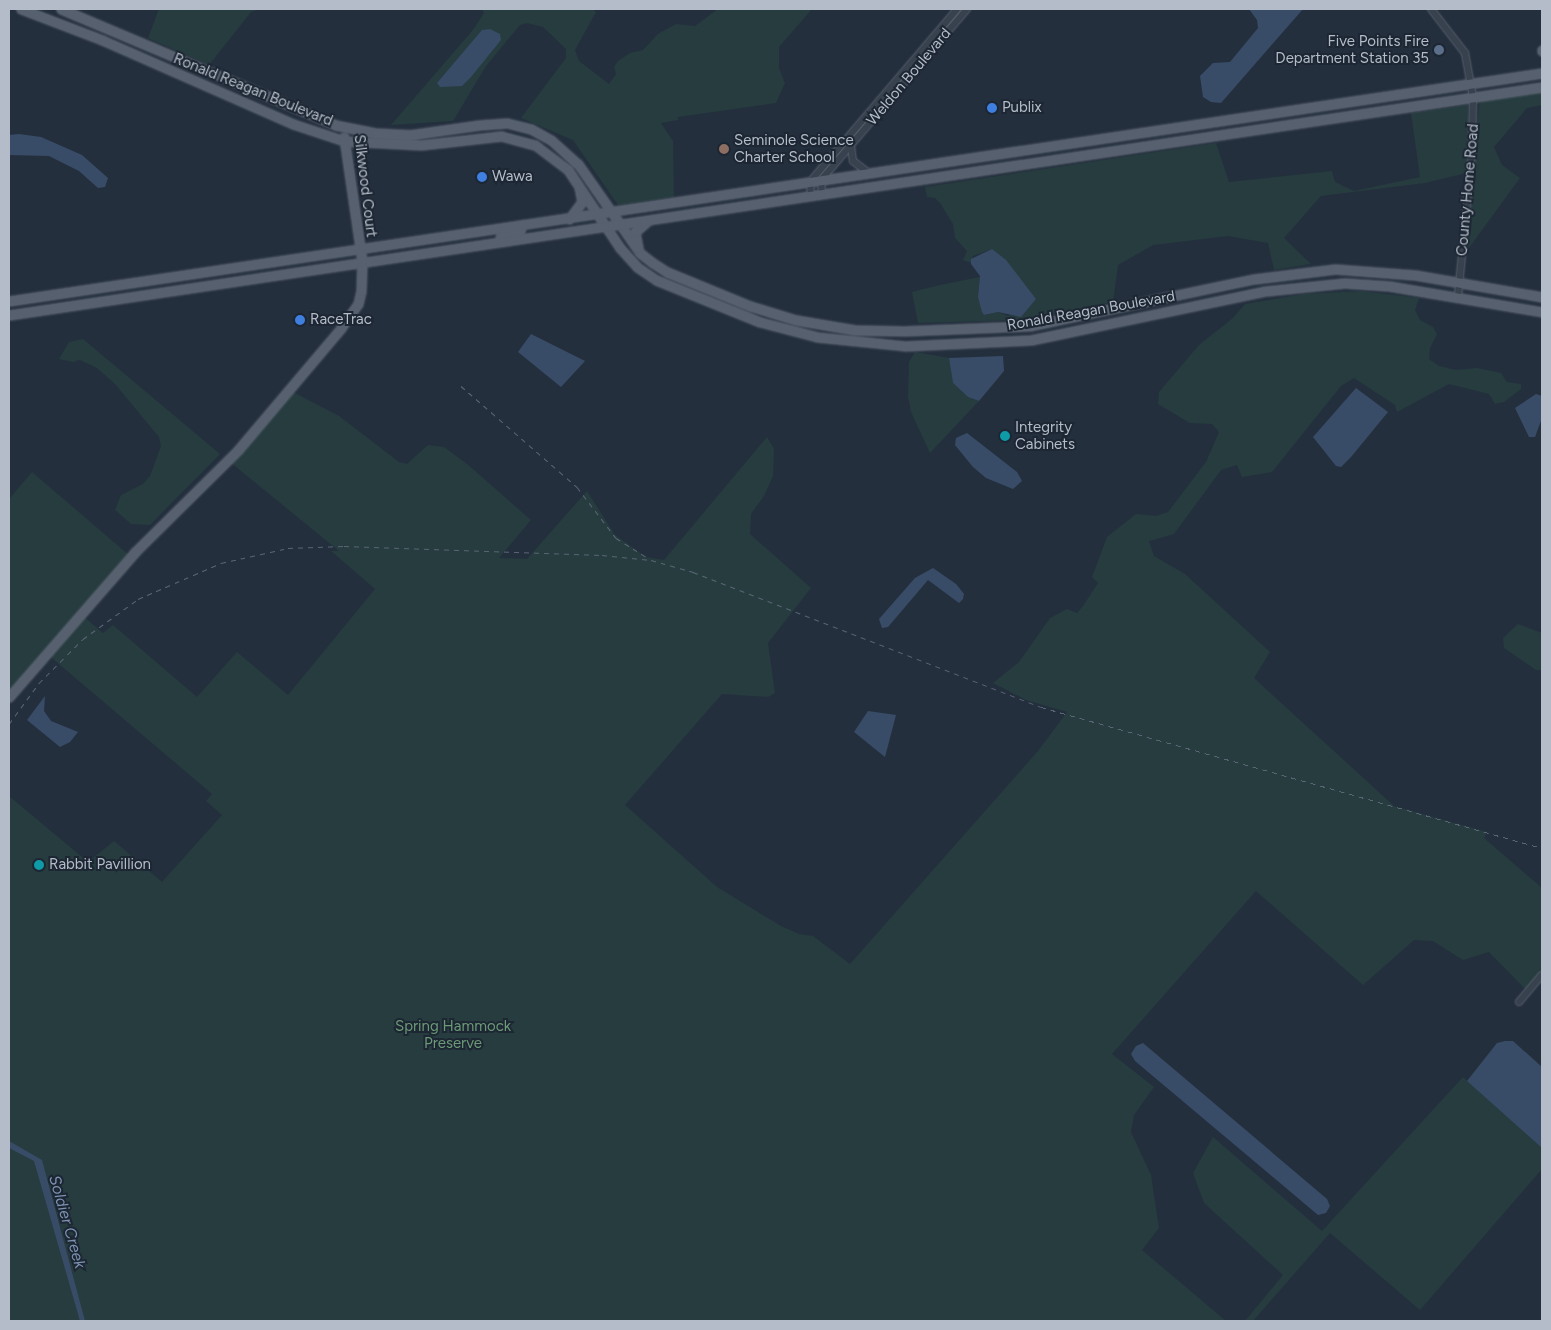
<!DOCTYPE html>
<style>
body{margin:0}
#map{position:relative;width:1551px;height:1330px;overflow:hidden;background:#242f3e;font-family:Figtree,sans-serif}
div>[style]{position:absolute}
.green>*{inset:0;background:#263c3f}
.water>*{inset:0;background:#394c67}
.roads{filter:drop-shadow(0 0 1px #565f6c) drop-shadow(0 0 1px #565f6c)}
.minor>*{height:6px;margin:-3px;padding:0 3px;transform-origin:3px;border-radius:3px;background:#38414e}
.major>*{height:9px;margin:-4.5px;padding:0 4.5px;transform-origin:4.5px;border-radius:4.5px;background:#56606e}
.rail>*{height:1px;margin-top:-0.5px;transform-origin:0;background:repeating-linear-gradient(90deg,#5a6575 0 5px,transparent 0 10px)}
.dots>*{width:14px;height:14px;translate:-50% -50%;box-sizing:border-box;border:2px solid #1d2633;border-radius:50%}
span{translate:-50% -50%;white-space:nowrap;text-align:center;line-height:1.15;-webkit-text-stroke:4px #1d2633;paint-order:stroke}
.poi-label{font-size:15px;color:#b4bcc9}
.right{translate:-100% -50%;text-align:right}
.left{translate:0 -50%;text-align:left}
.street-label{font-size:15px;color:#b4bcc9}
.park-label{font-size:15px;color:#6b9a76}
.water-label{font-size:16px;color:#7c92b1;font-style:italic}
.frame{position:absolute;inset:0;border:10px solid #b4bcc9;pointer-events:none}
</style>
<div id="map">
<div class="green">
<div style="clip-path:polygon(159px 9px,259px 9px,251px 12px,209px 65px,148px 38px)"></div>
<div style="clip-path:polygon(482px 9px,593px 9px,596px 12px,575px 50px,579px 61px,609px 84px,616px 74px,614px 67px,618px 61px,630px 53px,643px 50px,658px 34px,676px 24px,695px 26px,718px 9px,812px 9px,779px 47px,779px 68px,785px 83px,776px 103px,678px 117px,678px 120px,661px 123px,673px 141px,674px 197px,618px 205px,573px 140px,521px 118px,566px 58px,566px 49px,543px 27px,527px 23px,520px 25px,486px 66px,453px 121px,391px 125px,472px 31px,484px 13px)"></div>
<div style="clip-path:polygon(1542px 92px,1542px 105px,1527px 108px,1494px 147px,1502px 165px,1520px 178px,1466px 252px,1479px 105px,1483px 100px)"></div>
<div style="clip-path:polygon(1468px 105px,1470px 153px,1466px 173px,1425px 183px,1321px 196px,1284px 238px,1311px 264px,1274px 270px,1268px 243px,1228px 236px,1153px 245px,1118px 265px,1113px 302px,1020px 320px,918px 323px,912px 292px,940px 285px,980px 277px,978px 297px,984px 315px,998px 312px,1008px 316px,1036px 299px,992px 249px,973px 256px,971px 263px,963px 260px,967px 251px,955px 238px,953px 224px,940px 203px,935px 198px,927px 197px,925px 187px,1216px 143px,1229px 182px,1332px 171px,1335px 182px,1354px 191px,1420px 177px,1411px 113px)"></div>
<div style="clip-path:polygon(1361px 291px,1419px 298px,1415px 310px,1420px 320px,1433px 327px,1437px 334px,1430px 348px,1429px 359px,1439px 366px,1456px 370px,1477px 368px,1501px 373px,1507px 382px,1521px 384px,1521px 389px,1504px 402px,1495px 404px,1489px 394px,1449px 384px,1397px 412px,1395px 405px,1354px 378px,1341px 386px,1272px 472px,1242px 477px,1237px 465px,1221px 470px,1174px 534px,1149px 541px,1154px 556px,1185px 574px,1270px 652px,1254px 678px,1394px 806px,1487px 832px,1484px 838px,1542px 888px,1542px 971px,1526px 990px,1489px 952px,1463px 960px,1433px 941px,1414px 940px,1363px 985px,1256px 891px,1112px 1054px,1154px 1087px,1134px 1115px,1131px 1132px,1151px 1175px,1159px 1228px,1142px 1250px,1226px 1321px,9px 1321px,9px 796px,88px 862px,114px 841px,162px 882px,222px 815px,206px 801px,212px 794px,46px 653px,82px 615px,103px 633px,113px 625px,197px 697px,237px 652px,288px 695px,375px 589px,331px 551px,339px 551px,230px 462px,293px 392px,339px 416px,399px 462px,407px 464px,428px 445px,444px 447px,467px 464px,531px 520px,499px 558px,527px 559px,587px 491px,615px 535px,646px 557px,664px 560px,767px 437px,774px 449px,773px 476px,764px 496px,751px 514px,750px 534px,811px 588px,768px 643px,775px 693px,768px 697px,722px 694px,625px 805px,717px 887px,781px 926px,799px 934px,813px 936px,850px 964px,1038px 751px,1067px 712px,1026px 700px,993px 683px,1019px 662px,1050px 618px,1067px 609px,1077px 613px,1083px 606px,1098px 583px,1092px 577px,1107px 537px,1136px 514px,1156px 516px,1168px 512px,1206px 462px,1219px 432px,1212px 424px,1190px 423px,1158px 404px,1159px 392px,1199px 345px,1233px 318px,1245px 304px,1304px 294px)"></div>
<div style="clip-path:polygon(83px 339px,220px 454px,150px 525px,131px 524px,115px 510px,121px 495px,143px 484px,150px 476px,161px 446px,159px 437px,115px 384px,97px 368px,80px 360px,73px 362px,59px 359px,69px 342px)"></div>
<div style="clip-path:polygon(915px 352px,949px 358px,953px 383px,968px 397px,979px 401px,930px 453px,911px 412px,908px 397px,909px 362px)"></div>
<div style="clip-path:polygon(32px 472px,129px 555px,9px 693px,9px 499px)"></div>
<div style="clip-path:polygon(1518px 624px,1542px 633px,1542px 670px,1536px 670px,1504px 648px,1503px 638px)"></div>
<div style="clip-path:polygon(1463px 1077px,1542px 1148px,1542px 1169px,1420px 1310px,1330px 1233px,1253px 1321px,1245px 1321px,1283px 1275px,1204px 1203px,1193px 1173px,1213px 1137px,1322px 1231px)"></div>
</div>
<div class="water">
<div style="clip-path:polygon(1249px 9px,1303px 9px,1221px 103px,1211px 102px,1203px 97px,1200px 76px,1213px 63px,1230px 62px,1258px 28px,1257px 20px)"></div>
<div style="clip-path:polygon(490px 29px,500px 34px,501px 40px,471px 77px,462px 86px,440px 87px,437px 83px,482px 30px)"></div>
<div style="clip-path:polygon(19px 134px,41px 137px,82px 155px,108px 178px,105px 187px,98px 188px,79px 171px,49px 156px,9px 155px,9px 135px)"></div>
<div style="clip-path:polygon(992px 249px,1006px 260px,1036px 299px,1021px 317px,998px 312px,984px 315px,982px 312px,978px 297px,980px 276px,971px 264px,971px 259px)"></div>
<div style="clip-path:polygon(531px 334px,585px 361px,561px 387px,518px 352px)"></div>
<div style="clip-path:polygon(1003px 356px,1004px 371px,979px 401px,968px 397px,953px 383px,949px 358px)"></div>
<div style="clip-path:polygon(1356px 388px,1388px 412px,1351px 457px,1341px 467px,1336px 466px,1313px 437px)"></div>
<div style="clip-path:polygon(1536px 394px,1542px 396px,1542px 418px,1535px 437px,1529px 437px,1515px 408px)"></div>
<div style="clip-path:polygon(967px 433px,1017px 472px,1022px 481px,1013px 489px,986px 478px,973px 467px,955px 445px,956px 438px)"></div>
<div style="clip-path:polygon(933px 568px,956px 584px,964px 594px,963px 599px,959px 603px,928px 580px,888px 627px,882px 628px,879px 619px,915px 578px)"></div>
<div style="clip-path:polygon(45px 696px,44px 711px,51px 721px,78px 732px,70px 742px,60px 747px,27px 720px)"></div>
<div style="clip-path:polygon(868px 711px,896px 715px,885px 757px,854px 732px)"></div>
<div style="clip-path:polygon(1505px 1041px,1513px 1041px,1542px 1067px,1542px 1148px,1467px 1081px,1497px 1043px)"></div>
<div style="clip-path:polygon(1143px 1043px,1327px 1199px,1330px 1206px,1326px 1213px,1318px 1215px,1135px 1061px,1131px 1054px,1136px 1046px)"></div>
<div style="clip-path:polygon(9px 1141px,42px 1160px,85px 1321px,80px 1321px,34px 1161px,9px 1148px)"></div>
</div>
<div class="roads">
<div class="minor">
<div style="left:1431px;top:9px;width:56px;rotate:52.3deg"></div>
<div style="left:1465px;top:53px;width:45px;rotate:79.7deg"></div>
<div style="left:1473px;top:97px;width:56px;rotate:91deg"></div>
<div style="left:1472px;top:153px;width:144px;rotate:95.6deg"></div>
<div style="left:851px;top:147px;width:14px;rotate:82deg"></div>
<div style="left:853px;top:161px;width:20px;rotate:37deg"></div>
<div style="left:822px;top:194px;width:14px;rotate:-94deg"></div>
<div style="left:821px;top:180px;width:225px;rotate:-49.5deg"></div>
<div style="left:811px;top:196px;width:14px;rotate:-94deg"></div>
<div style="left:810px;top:182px;width:227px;rotate:-49.6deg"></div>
<div style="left:1519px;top:1002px;width:35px;rotate:-50deg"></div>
</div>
<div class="major">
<div style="left:21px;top:9px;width:87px;rotate:20.9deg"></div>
<div style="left:102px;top:40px;width:209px;rotate:23.7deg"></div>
<div style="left:293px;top:124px;width:54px;rotate:18.4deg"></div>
<div style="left:344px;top:141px;width:77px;rotate:3deg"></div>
<div style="left:421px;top:145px;width:81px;rotate:-6.4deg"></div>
<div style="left:501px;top:136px;width:35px;rotate:15deg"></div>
<div style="left:535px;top:145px;width:41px;rotate:37.1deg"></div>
<div style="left:568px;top:170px;width:94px;rotate:56.3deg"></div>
<div style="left:620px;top:248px;width:25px;rotate:48deg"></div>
<div style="left:637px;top:267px;width:23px;rotate:34deg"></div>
<div style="left:656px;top:280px;width:112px;rotate:22deg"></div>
<div style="left:760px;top:322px;width:59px;rotate:14.7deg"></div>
<div style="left:817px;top:337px;width:88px;rotate:5.8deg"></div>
<div style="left:905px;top:346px;width:126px;rotate:-2.7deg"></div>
<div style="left:1031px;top:340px;width:240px;rotate:-11.8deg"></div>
<div style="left:1266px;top:291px;width:79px;rotate:-5.8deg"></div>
<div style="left:1345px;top:283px;width:44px;rotate:3.9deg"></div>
<div style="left:1389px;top:286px;width:155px;rotate:9.6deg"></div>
<div style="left:61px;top:9px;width:298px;rotate:22.9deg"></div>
<div style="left:335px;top:125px;width:41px;rotate:11.3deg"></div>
<div style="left:375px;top:133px;width:34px;rotate:3deg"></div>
<div style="left:409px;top:135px;width:71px;rotate:-8.1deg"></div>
<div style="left:479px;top:125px;width:28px;rotate:-4deg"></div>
<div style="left:507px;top:123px;width:25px;rotate:14deg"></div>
<div style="left:531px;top:129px;width:23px;rotate:29deg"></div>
<div style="left:551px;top:140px;width:36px;rotate:42deg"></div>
<div style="left:578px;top:164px;width:108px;rotate:55.1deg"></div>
<div style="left:640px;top:253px;width:16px;rotate:38deg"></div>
<div style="left:653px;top:263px;width:17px;rotate:33deg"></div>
<div style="left:667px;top:272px;width:90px;rotate:22.3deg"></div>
<div style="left:750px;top:306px;width:48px;rotate:16.9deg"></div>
<div style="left:796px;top:320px;width:60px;rotate:9.6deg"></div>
<div style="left:855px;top:330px;width:49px;rotate:1.2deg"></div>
<div style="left:904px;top:331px;width:125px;rotate:-2.3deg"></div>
<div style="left:1029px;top:326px;width:230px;rotate:-11.8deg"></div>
<div style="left:1254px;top:279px;width:82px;rotate:-7deg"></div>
<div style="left:1335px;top:269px;width:80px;rotate:4.3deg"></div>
<div style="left:1415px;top:275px;width:129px;rotate:9.8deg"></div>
<div style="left:1542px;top:50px;width:1px;rotate:90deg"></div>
<div style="left:569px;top:219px;width:21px;rotate:-53deg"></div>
<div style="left:582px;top:202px;width:15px;rotate:-101deg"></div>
<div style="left:499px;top:242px;width:7px;rotate:-74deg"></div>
<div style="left:501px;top:235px;width:18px;rotate:-6deg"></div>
<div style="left:519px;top:233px;width:9px;rotate:-69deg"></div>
<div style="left:638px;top:248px;width:16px;rotate:-101deg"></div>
<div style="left:635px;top:232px;width:18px;rotate:-41deg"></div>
<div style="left:9px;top:301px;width:1550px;rotate:-8.46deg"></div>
<div style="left:9px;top:315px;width:1550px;rotate:-8.46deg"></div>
<div style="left:9px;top:697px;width:192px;rotate:-49deg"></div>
<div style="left:135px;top:552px;width:145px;rotate:-44.7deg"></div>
<div style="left:238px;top:450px;width:160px;rotate:-49.8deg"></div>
<div style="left:341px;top:328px;width:29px;rotate:-55deg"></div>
<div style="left:358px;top:304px;width:13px;rotate:-77deg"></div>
<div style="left:361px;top:291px;width:30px;rotate:-88deg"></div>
<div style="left:362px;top:261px;width:125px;rotate:-98.3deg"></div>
</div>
</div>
<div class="rail">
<div style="left:461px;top:386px;width:154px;rotate:41deg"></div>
<div style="left:577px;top:487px;width:64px;rotate:52.6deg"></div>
<div style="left:616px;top:538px;width:36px;rotate:32deg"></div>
<div style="left:9px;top:724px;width:51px;rotate:-53.8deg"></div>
<div style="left:39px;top:683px;width:62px;rotate:-45deg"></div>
<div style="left:83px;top:639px;width:68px;rotate:-36deg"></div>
<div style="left:138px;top:599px;width:90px;rotate:-23.4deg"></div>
<div style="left:221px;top:563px;width:69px;rotate:-12.6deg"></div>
<div style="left:288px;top:548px;width:56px;rotate:-2deg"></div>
<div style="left:344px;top:546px;width:258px;rotate:2deg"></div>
<div style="left:602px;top:555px;width:49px;rotate:5.8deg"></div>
<div style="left:651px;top:560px;width:44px;rotate:15.9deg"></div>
<div style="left:693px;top:572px;width:373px;rotate:21.2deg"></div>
<div style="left:1041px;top:707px;width:520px;rotate:15.72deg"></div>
</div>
<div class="dots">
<div style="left:1439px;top:50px;background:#5c6f8a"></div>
<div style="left:992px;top:108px;background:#3f7fe0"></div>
<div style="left:724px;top:149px;background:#8d6e63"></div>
<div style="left:482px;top:177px;background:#3f7fe0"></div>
<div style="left:300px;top:320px;background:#3f7fe0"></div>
<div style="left:1005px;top:436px;background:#0f9aa8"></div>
<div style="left:39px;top:865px;background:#0f9aa8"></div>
</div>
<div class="poi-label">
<span class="right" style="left:1429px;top:50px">Five Points Fire<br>Department Station 35</span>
<span class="left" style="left:1002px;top:108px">Publix</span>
<span class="left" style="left:734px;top:149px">Seminole Science<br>Charter School</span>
<span class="left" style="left:492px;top:177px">Wawa</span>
<span class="left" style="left:310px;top:320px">RaceTrac</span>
<span class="left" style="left:1015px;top:436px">Integrity<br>Cabinets</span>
<span class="left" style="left:49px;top:865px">Rabbit Pavillion</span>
</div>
<div class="street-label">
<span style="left:909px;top:77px;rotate:-50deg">Weldon Boulevard</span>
<span style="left:253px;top:90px;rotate:22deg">Ronald Reagan Boulevard</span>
<span style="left:365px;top:186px;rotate:83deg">Silkwood Court</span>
<span style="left:1468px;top:190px;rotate:-85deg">County Home Road</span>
<span style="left:1091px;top:311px;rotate:-10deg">Ronald Reagan Boulevard</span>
</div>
<div class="park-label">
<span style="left:453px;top:1035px">Spring Hammock<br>Preserve</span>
</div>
<div class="water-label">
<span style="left:67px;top:1222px;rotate:74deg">Soldier Creek</span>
</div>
<div class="frame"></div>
</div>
